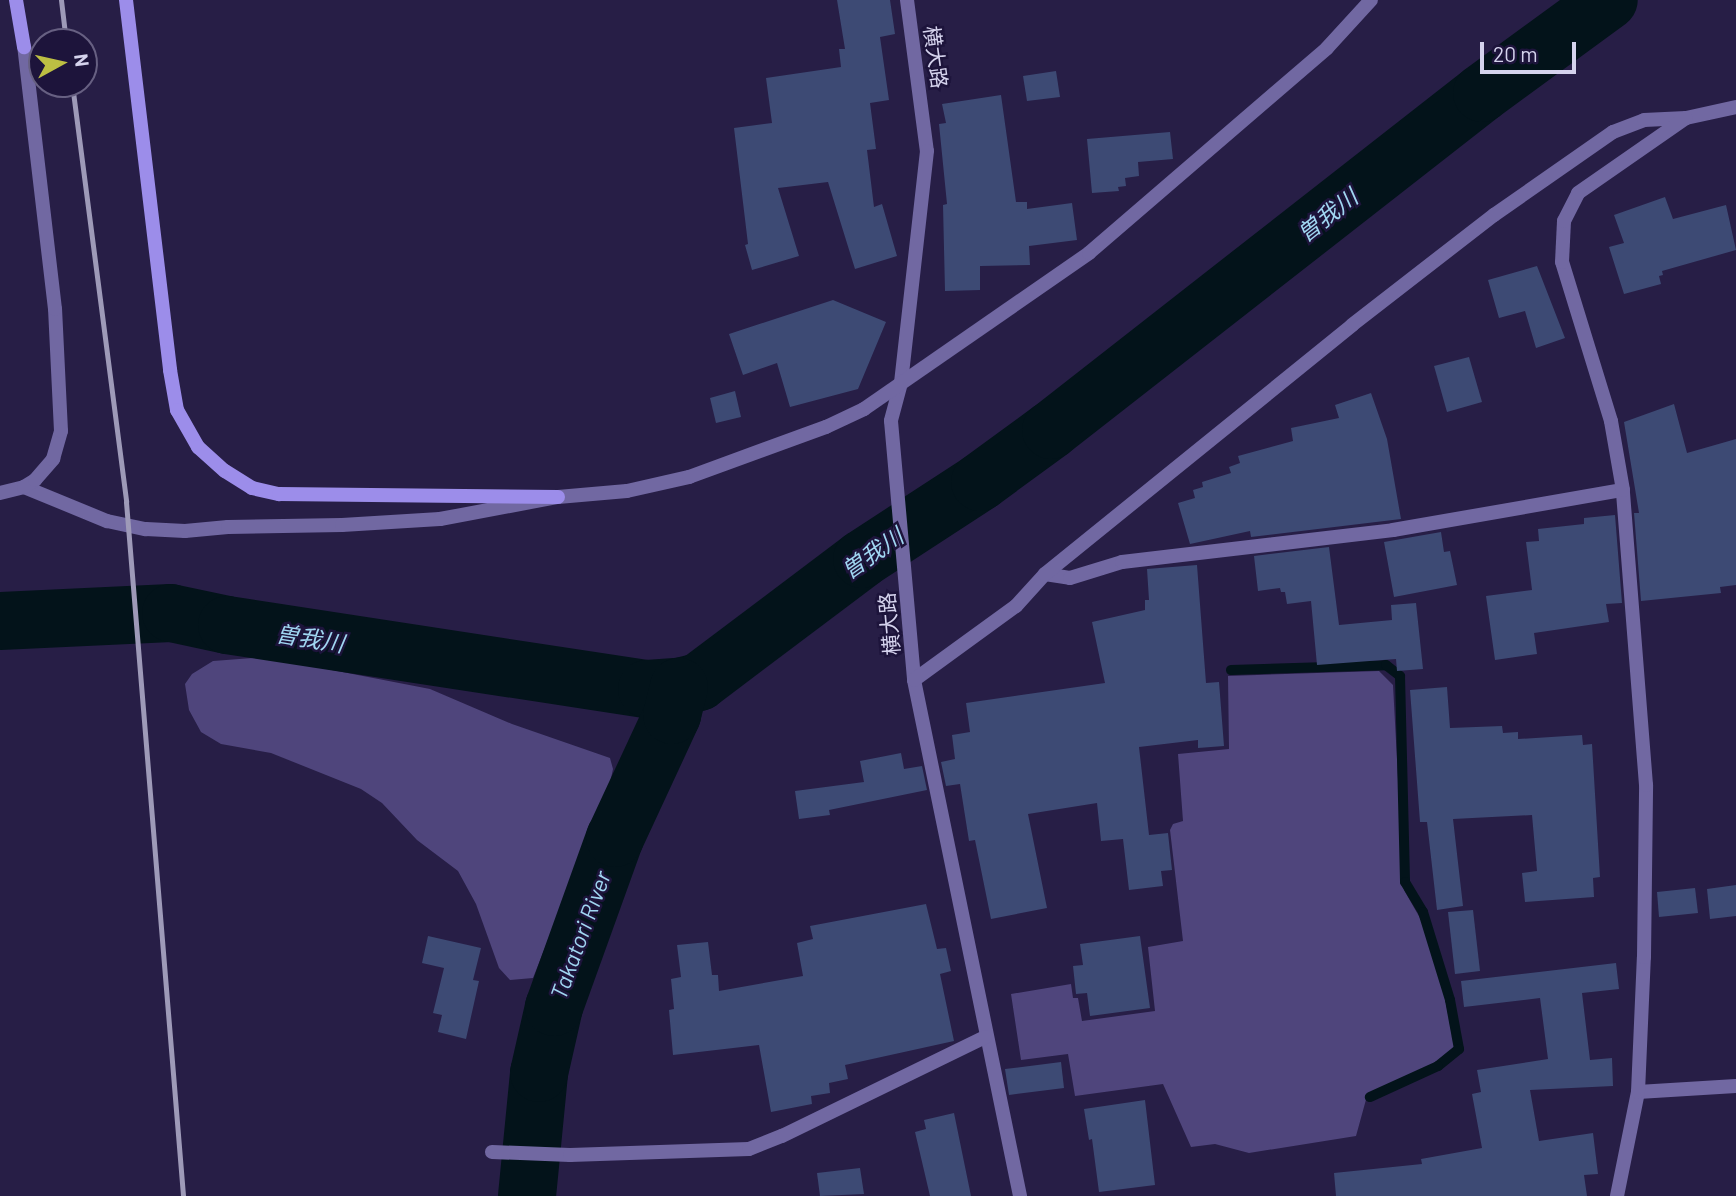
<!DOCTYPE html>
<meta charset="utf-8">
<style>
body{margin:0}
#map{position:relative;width:1736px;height:1196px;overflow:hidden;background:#271e46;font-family:Barlow,"Noto Sans JP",sans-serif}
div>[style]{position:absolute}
.green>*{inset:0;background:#4f457c}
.stream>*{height:10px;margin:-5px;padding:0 5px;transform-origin:5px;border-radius:5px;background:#03131a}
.river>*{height:58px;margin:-29px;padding:0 29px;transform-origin:29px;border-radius:29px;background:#03131a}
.building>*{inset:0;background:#3d4a74}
.street>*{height:14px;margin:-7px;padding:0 7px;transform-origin:7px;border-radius:7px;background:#7168a2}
.secondary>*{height:14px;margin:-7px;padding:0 7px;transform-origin:7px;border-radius:7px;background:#9c8dea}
.rail>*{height:5px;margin:-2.5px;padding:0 2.5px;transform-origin:2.5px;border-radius:2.5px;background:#9e9ab8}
span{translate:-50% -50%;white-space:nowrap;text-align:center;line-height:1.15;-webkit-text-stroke:5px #1d143b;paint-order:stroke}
.street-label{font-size:21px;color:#d5d3ed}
.water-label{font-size:23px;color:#a0d6f1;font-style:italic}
.north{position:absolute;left:28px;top:28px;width:70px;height:70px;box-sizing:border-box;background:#1d143b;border:2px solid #676082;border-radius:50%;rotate:82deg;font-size:19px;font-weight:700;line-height:28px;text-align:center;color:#d5d3ed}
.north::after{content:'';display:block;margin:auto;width:24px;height:32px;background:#bdbf43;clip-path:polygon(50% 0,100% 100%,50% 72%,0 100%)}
.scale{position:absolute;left:1480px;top:42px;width:96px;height:32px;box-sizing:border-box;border:4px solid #d5d3ed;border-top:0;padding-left:9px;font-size:21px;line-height:24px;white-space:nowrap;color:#d5d3ed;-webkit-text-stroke:5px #1d143b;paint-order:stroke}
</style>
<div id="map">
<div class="green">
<div style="clip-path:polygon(265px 657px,430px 689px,512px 724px,610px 758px,613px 769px,610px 783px,533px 978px,510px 980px,499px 968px,476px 904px,458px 871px,417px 840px,382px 803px,361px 789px,271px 753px,221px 744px,201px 732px,189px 710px,185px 684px,192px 674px,213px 661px)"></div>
<div style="clip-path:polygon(1379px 671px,1393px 685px,1404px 890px,1424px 925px,1442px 982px,1454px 1046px,1452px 1057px,1367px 1096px,1356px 1136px,1249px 1153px,1215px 1144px,1191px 1147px,1163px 1084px,1075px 1096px,1068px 1054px,1021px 1060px,1011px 994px,1071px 984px,1073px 998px,1078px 998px,1082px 1021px,1155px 1011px,1148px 947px,1183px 941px,1170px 830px,1173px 824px,1183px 821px,1178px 754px,1229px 749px,1228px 676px)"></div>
</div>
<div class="stream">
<div style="left:1231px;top:670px;width:155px;rotate:-1.8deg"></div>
<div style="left:1386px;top:665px;width:18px;rotate:38deg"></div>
<div style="left:1400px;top:676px;width:206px;rotate:88.6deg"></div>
<div style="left:1405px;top:882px;width:35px;rotate:59deg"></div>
<div style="left:1423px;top:912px;width:92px;rotate:72.9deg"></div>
<div style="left:1450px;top:1000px;width:50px;rotate:79.6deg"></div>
<div style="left:1459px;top:1049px;width:27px;rotate:141deg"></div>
<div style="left:1438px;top:1066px;width:75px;rotate:155.5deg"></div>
</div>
<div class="river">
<div style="left:0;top:621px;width:171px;rotate:-2.7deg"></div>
<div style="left:171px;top:613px;width:57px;rotate:12.1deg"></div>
<div style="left:227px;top:625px;width:425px;rotate:8.7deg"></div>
<div style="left:647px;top:689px;width:32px;rotate:-4deg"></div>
<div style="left:679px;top:687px;width:21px;rotate:-14deg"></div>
<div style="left:699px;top:682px;width:204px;rotate:-37deg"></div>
<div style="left:862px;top:559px;width:141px;rotate:-33.1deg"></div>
<div style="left:980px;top:482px;width:88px;rotate:-36.2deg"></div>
<div style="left:1051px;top:430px;width:547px;rotate:-38.02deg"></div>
<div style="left:1482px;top:93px;width:157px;rotate:-36.2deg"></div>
<div style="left:527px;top:1196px;width:124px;rotate:-84.4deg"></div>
<div style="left:539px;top:1073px;width:68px;rotate:-77.2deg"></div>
<div style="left:554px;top:1007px;width:180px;rotate:-70.2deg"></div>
<div style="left:615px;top:838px;width:136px;rotate:-65.1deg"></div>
<div style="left:672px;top:715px;width:29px;rotate:-76deg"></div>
</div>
<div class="building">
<div style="clip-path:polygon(837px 0,890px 0,895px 34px,880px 37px,889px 100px,870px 103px,876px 149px,867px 150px,874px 207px,882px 204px,897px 256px,855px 269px,828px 182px,778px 188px,799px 256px,752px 270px,745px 245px,748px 244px,734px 128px,772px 123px,766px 78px,841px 67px,839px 49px,845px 49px)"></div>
<div style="clip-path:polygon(1056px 71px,1060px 97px,1027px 101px,1023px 76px)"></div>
<div style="clip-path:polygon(1001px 95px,1016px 202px,1027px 202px,1027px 209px,1072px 203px,1077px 240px,1029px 246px,1030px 265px,980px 266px,980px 290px,945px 291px,943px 205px,947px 204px,939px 124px,946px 123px,942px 104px)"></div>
<div style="clip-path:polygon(1170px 132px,1173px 159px,1138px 162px,1139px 176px,1125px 178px,1126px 186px,1118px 187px,1119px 191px,1092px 193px,1087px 139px)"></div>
<div style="clip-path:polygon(1665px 197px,1673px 219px,1726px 205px,1736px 250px,1662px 271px,1663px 275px,1659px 276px,1661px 284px,1624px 294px,1609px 247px,1624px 243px,1614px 215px)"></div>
<div style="clip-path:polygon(1537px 266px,1565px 338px,1536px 348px,1525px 311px,1499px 318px,1488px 280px)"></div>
<div style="clip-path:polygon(833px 300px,886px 322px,858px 389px,790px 407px,777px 363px,743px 375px,729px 334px)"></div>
<div style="clip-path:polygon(1469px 357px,1482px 402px,1447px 412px,1434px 366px)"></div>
<div style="clip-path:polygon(735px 391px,741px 417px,716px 423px,710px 398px)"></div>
<div style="clip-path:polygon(1371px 393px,1387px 439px,1401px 519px,1251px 537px,1250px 531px,1190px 544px,1178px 503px,1195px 498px,1193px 490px,1203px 487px,1202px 482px,1231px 473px,1229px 467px,1240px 463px,1238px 456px,1293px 441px,1291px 428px,1339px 418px,1335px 405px)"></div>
<div style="clip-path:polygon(1674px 404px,1687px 453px,1736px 439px,1736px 585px,1720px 587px,1721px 593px,1641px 601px,1634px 513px,1639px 513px,1624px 422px)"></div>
<div style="clip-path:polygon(1615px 515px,1622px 603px,1606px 604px,1609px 622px,1534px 633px,1537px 654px,1495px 660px,1486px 596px,1532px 590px,1526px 542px,1539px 541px,1538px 529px,1584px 524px,1584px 518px)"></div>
<div style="clip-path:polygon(1441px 532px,1444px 552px,1450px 551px,1457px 585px,1394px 597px,1384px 542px)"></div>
<div style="clip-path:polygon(1329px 547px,1339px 625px,1392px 620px,1391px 605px,1416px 603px,1423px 669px,1397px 671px,1396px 659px,1317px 665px,1311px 601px,1287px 604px,1285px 592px,1281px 592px,1280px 588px,1258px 591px,1254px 556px)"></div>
<div style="clip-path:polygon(1197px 565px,1206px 683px,1219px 682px,1224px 746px,1198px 748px,1198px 740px,1139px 747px,1149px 835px,1168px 833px,1172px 870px,1161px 871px,1163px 886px,1129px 890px,1123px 839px,1101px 841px,1097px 803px,1028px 814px,1047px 908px,991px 919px,975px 840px,969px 841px,960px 784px,946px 786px,941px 762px,955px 759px,952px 735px,970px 732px,966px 703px,1105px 683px,1092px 622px,1145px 610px,1145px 600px,1149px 600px,1147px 569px)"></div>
<div style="clip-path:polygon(1447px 687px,1450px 728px,1502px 726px,1503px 733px,1518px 732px,1518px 739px,1582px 735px,1583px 745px,1592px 744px,1600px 877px,1593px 878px,1594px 897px,1525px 902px,1522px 873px,1537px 871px,1532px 815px,1453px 819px,1463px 906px,1437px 910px,1427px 822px,1420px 822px,1410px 690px)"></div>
<div style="clip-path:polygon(901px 753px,904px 769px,922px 766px,927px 790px,829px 810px,830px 815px,799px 819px,795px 791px,864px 782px,860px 761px)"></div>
<div style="clip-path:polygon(1736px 885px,1736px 916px,1710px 919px,1707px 889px)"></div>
<div style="clip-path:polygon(1695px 888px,1698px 913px,1659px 917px,1657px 892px)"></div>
<div style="clip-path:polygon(926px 904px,937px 949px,946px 948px,951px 971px,940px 974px,954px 1041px,845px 1065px,848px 1079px,829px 1083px,830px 1093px,811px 1096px,812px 1104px,771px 1112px,759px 1045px,673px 1055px,669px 1010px,674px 1009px,671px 979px,681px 977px,677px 945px,708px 942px,712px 975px,718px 975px,719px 991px,803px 976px,797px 943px,813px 939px,810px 926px)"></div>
<div style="clip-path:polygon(1473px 910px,1480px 971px,1455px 974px,1448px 912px)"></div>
<div style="clip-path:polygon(428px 936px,481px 948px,473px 980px,479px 981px,466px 1039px,438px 1032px,442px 1015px,433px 1013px,444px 968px,422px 963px)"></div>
<div style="clip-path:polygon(1140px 936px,1150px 1008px,1090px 1016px,1087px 993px,1076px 994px,1073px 966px,1083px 965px,1080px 944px)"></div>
<div style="clip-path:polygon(1616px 963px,1619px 989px,1582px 993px,1590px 1060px,1612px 1058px,1613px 1086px,1530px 1090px,1539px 1141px,1593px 1133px,1598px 1174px,1584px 1175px,1587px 1196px,1336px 1196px,1334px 1173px,1422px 1164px,1421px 1159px,1482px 1148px,1472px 1094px,1481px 1092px,1477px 1070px,1548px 1059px,1540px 998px,1464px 1007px,1461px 981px)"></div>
<div style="clip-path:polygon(1061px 1062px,1064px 1088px,1009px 1095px,1005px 1069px)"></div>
<div style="clip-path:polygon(1145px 1100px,1155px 1185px,1099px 1192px,1092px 1139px,1089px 1140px,1084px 1109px)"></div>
<div style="clip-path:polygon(954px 1113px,971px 1196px,930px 1196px,915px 1132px,926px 1129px,924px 1120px)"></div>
<div style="clip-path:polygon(860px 1168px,864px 1194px,820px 1196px,817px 1173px)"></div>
</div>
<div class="street">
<div style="left:907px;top:0;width:152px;rotate:82.5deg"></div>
<div style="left:927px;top:151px;width:233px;rotate:96.4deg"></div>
<div style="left:901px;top:383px;width:39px;rotate:105deg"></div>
<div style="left:891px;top:421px;width:260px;rotate:84.9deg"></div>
<div style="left:914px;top:680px;width:527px;rotate:78.39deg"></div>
<div style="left:24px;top:487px;width:90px;rotate:22.3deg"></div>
<div style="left:107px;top:521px;width:40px;rotate:12deg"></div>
<div style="left:146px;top:529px;width:39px;rotate:3deg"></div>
<div style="left:185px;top:531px;width:43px;rotate:-5.3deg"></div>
<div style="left:228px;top:527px;width:114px;rotate:-1deg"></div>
<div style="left:342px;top:525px;width:98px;rotate:-3.5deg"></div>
<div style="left:440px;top:519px;width:120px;rotate:-10.6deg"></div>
<div style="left:558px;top:497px;width:69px;rotate:-5deg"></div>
<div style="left:627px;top:491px;width:64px;rotate:-12.7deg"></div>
<div style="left:689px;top:477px;width:146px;rotate:-20.1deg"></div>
<div style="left:826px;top:427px;width:42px;rotate:-25.3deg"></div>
<div style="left:864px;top:409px;width:274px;rotate:-34.7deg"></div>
<div style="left:1089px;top:253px;width:314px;rotate:-40.7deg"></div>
<div style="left:1327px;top:48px;width:65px;rotate:-47.5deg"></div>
<div style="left:0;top:493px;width:25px;rotate:-14deg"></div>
<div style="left:24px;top:487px;width:13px;rotate:-32deg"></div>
<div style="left:35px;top:480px;width:28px;rotate:-49deg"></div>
<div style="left:53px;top:459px;width:29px;rotate:-74deg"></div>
<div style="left:61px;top:431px;width:122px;rotate:-92.8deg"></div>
<div style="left:55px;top:309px;width:264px;rotate:-96.7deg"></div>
<div style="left:1045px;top:574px;width:25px;rotate:9deg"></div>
<div style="left:1070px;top:578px;width:54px;rotate:-17.1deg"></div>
<div style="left:1122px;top:562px;width:273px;rotate:-6.7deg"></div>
<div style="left:1393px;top:530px;width:233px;rotate:-9.9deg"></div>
<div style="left:914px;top:680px;width:126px;rotate:-36deg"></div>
<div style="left:1016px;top:606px;width:43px;rotate:-47.8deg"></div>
<div style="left:1045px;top:574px;width:395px;rotate:-39deg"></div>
<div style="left:1352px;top:325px;width:180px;rotate:-37.8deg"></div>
<div style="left:1494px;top:215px;width:145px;rotate:-34.9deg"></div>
<div style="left:1613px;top:132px;width:33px;rotate:-21deg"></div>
<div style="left:1644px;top:120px;width:42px;rotate:-2.7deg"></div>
<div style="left:1686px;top:118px;width:51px;rotate:-12.4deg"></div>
<div style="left:1638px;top:1092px;width:98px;rotate:-3.5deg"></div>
<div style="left:492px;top:1152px;width:78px;rotate:2.2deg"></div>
<div style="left:570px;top:1155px;width:179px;rotate:-1.9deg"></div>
<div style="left:749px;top:1149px;width:35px;rotate:-22deg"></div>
<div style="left:782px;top:1136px;width:226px;rotate:-26deg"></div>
<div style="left:1617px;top:1196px;width:106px;rotate:-78.6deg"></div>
<div style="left:1638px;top:1092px;width:135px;rotate:-87.5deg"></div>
<div style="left:1644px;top:957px;width:172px;rotate:-89.3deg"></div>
<div style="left:1646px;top:785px;width:296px;rotate:-94.5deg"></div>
<div style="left:1623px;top:490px;width:70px;rotate:-99.9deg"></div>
<div style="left:1611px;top:421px;width:166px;rotate:-107.1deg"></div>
<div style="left:1562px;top:262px;width:41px;rotate:-87.2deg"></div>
<div style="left:1564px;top:221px;width:31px;rotate:-63deg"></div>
<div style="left:1578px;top:193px;width:131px;rotate:-34.8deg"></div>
</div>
<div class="secondary">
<div style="left:16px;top:0;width:48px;rotate:80.3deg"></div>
<div style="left:126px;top:0;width:373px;rotate:83.2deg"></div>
<div style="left:170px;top:370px;width:41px;rotate:80.1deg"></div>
<div style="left:177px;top:410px;width:43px;rotate:60.4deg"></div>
<div style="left:198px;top:447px;width:36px;rotate:42deg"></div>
<div style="left:225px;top:471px;width:32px;rotate:32deg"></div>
<div style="left:252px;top:488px;width:28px;rotate:13deg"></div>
<div style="left:279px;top:494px;width:279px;rotate:0.6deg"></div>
</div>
<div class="rail">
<div style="left:61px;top:0;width:42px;rotate:83.2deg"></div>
<div style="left:72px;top:84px;width:421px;rotate:82.6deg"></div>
<div style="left:126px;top:502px;width:696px;rotate:85.3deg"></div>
</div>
<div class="street-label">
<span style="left:936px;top:57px;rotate:82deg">横大路</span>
<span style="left:889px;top:624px;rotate:-95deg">横大路</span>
</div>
<div class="water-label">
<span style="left:1327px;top:215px;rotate:-38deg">曽我川</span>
<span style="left:872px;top:553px;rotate:-35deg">曽我川</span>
<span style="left:310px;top:638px;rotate:9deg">曽我川</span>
<span style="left:580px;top:935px;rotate:-70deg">Takatori River</span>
</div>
<div class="north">N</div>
<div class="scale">20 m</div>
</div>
